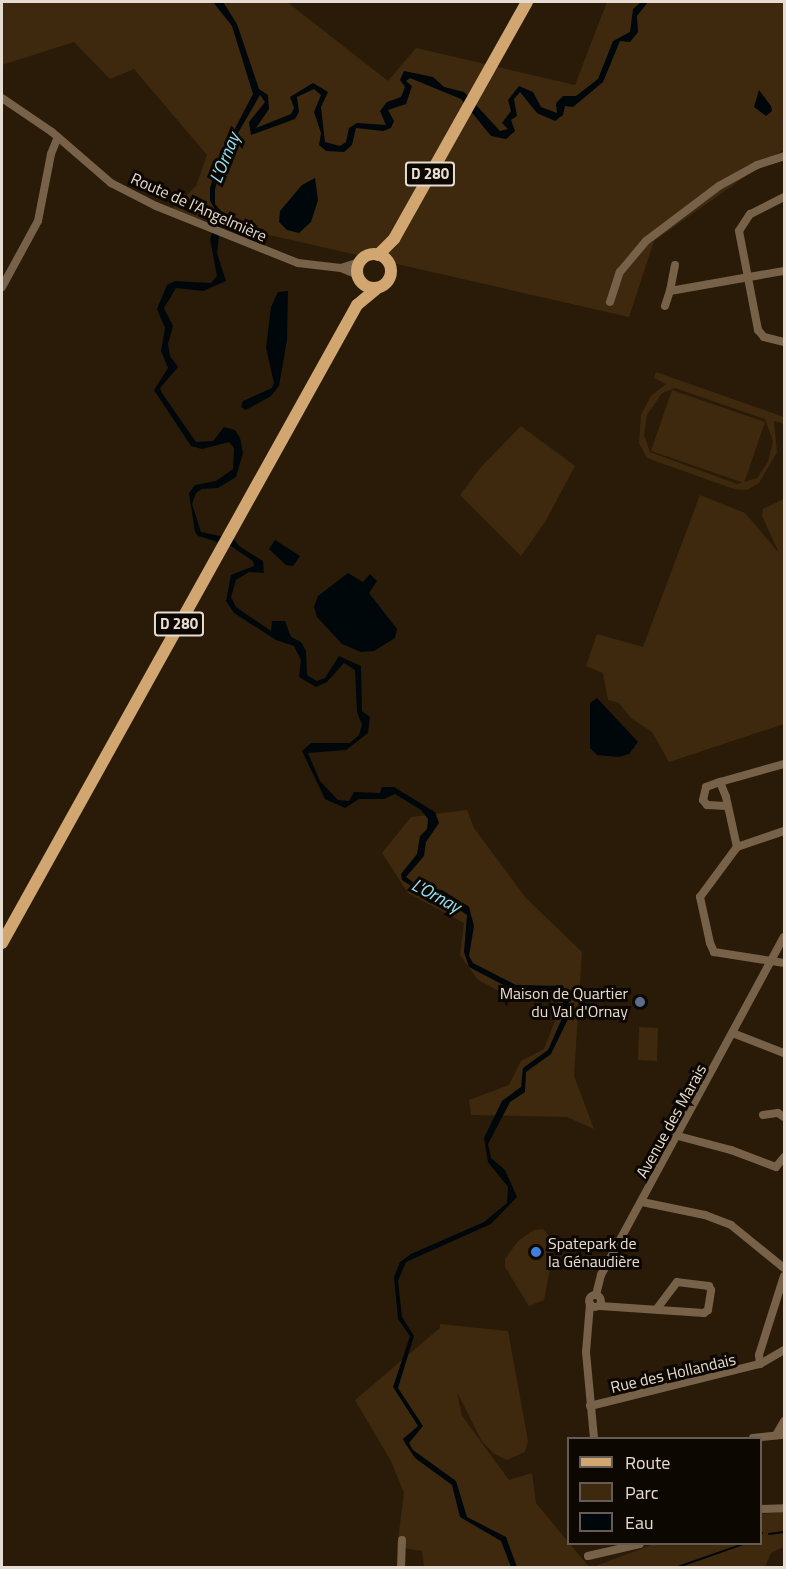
<!DOCTYPE html>
<meta charset="utf-8">
<style>
body{margin:0}
#map{position:relative;width:786px;height:1569px;overflow:hidden;background:#2a1b08;font-family:"Titillium Web",sans-serif}
div>[style]{position:absolute}
.green>*{inset:0;background:#3e290e}
.water>*{inset:0;background:#00070a}
.stream>*{height:2px;margin:-1px;padding:0 1px;transform-origin:1px;border-radius:1px;background:#00070a}
.street>*{height:8px;margin:-4px;padding:0 4px;transform-origin:4px;border-radius:4px;background:#776249}
.street>.ring{margin:-4px;padding:0;box-sizing:content-box;background:none;border:8px solid #776249;border-radius:50%}
.primary>*{height:12px;margin:-6px;padding:0 6px;transform-origin:6px;border-radius:6px;background:#d2a670}
.primary>.ring{margin:-6px;padding:0;box-sizing:content-box;background:none;border:12px solid #d2a670;border-radius:50%}
.dots>*{width:16px;height:16px;translate:-50% -50%;box-sizing:border-box;border:3px solid #0d0702;border-radius:50%}
span{translate:-50% -50%;white-space:nowrap;text-align:center;line-height:1.15;-webkit-text-stroke:6px #0d0702;paint-order:stroke}
.shield-label span{padding:2px 4px;background:#0d0702;border:2px solid;border-radius:4px;-webkit-text-stroke-width:0}
.shield-label{font-size:15px;color:#e6dcd1;font-weight:700}
.street-label{font-size:16px;color:#e6dcd1}
.poi-label{font-size:16px;color:#e6dcd1}
.right{translate:-100% -50%;text-align:right}
.left{translate:0 -50%;text-align:left}
.water-label{font-size:18px;color:#95e1f4;font-style:italic}
.frame{position:absolute;inset:0;border:3px solid #e6dcd1;pointer-events:none}
.legend{position:absolute;left:567px;top:1437px;width:195px;height:108px;box-sizing:border-box;background:#0d0702;border:2px solid #645c55;margin:0;padding:8px 10px;list-style:none;font-size:18px;color:#e6dcd1}
.legend li{display:flex;align-items:center;gap:12px;height:30px}
.legend b{width:30px;border:2px solid #645c55}
</style>
<div id="map">
<div class="green">
<div style="clip-path:polygon(2px 2px,287px 2px,388px 81px,416px 48px,575px 85px,607px 2px,784px 2px,784px 149px,654px 241px,629px 317px,169px 212px,196px 186px,207px 155px,134px 69px,110px 79px,74px 42px,2px 65px)"></div>
<div style="clip-path:polygon(evenodd,656px 372px,784px 417px,784px 424px,774px 421px,777px 452px,759px 483px,747px 490px,734px 489px,647px 458px,639px 443px,641px 415px,651px 396px,666px 384px,654px 378px,656px 372px,675px 388px,765px 419px,773px 441px,768px 462px,757px 478px,737px 484px,650px 452px,644px 435px,647px 415px,662px 393px,675px 388px)"></div>
<div style="clip-path:polygon(672px 390px,765px 422px,744px 483px,651px 451px)"></div>
<div style="clip-path:polygon(521px 426px,575px 466px,545px 522px,521px 556px,460px 495px,481px 467px)"></div>
<div style="clip-path:polygon(700px 495px,745px 513px,779px 553px,762px 516px,763px 509px,784px 499px,784px 724px,669px 762px,652px 732px,631px 718px,619px 703px,608px 700px,603px 673px,586px 666px,597px 634px,643px 647px)"></div>
<div style="clip-path:polygon(467px 810px,474px 828px,526px 898px,582px 952px,574px 1076px,594px 1129px,567px 1117px,471px 1115px,469px 1100px,509px 1085px,521px 1061px,544px 1049px,561px 1006px,555px 998px,505px 994px,478px 980px,460px 955px,464px 923px,408px 893px,382px 853px,411px 817px)"></div>
<div style="clip-path:polygon(639px 1027px,658px 1028px,657px 1061px,638px 1060px)"></div>
<div style="clip-path:polygon(543px 1229px,555px 1243px,544px 1300px,529px 1306px,505px 1267px,505px 1259px,518px 1241px,534px 1230px)"></div>
<div style="clip-path:polygon(440px 1324px,508px 1331px,528px 1441px,525px 1452px,507px 1460px,493px 1453px,481px 1440px,457px 1392px,462px 1416px,509px 1480px,532px 1473px,536px 1503px,589px 1567px,424px 1567px,422px 1551px,397px 1547px,404px 1493px,391px 1461px,355px 1400px,440px 1328px)"></div>
<div style="clip-path:polygon(784px 1512px,784px 1547px,771px 1553px,765px 1567px,593px 1567px,654px 1544px,760px 1544px,761px 1514px)"></div>
</div>
<div class="water">
<div style="clip-path:polygon(213px 2px,223px 2px,237px 24px,259px 89px,268px 95px,269px 109px,256px 128px,291px 114px,294px 108px,290px 97px,313px 83px,328px 92px,321px 107px,325px 142px,340px 146px,346px 142px,349px 128px,357px 123px,386px 125px,380px 111px,387px 102px,401px 97px,405px 87px,400px 80px,404px 71px,433px 77px,444px 87px,464px 92px,500px 131px,508px 129px,502px 123px,511px 111px,508px 100px,519px 86px,533px 92px,541px 107px,557px 113px,556px 103px,563px 96px,576px 96px,598px 79px,613px 41px,630px 32px,633px 9px,641px 2px,648px 2px,637px 16px,638px 32px,630px 42px,620px 41px,603px 82px,573px 107px,565px 106px,563px 115px,555px 121px,537px 113px,520px 92px,514px 99px,517px 116px,511px 120px,515px 131px,506px 139px,491px 136px,461px 99px,410px 78px,406px 81px,412px 86px,406px 104px,388px 110px,394px 121px,391px 128px,383px 131px,356px 128px,352px 145px,344px 152px,326px 151px,319px 145px,321px 133px,314px 112px,321px 95px,314px 89px,297px 97px,299px 112px,295px 119px,251px 135px,249px 122px,265px 102px,260px 95px,224px 157px,215px 189px,215px 204px,226px 217px,220px 228px,217px 253px,226px 281px,203px 291px,176px 288px,164px 308px,173px 326px,168px 344px,170px 356px,178px 367px,160px 388px,162px 393px,196px 442px,213px 441px,224px 427px,235px 430px,240px 438px,243px 453px,236px 477px,218px 488px,202px 489px,196px 493px,192px 504px,201px 532px,234px 539px,239px 546px,263px 561px,264px 573px,249px 572px,236px 580px,231px 597px,236px 607px,271px 631px,272px 621px,285px 621px,291px 637px,301px 642px,306px 651px,307px 675px,317px 681px,325px 678px,339px 656px,361px 666px,362px 711px,370px 717px,368px 733px,346px 750px,308px 753px,320px 781px,338px 800px,349px 801px,354px 792px,380px 793px,382px 787px,394px 787px,435px 812px,439px 823px,426px 842px,424px 856px,406px 877px,420px 887px,442px 890px,469px 907px,474px 926px,469px 956px,473px 963px,516px 985px,563px 986px,569px 998px,568px 1019px,551px 1054px,526px 1072px,525px 1092px,510px 1102px,488px 1144px,491px 1158px,505px 1170px,517px 1197px,491px 1224px,406px 1262px,398px 1281px,402px 1317px,414px 1336px,398px 1388px,423px 1426px,409px 1443px,413px 1450px,456px 1481px,467px 1517px,506px 1537px,517px 1567px,511px 1567px,501px 1541px,460px 1517px,452px 1485px,415px 1458px,405px 1443px,403px 1439px,418px 1426px,393px 1387px,410px 1336px,398px 1319px,394px 1277px,400px 1262px,411px 1254px,484px 1222px,507px 1203px,508px 1187px,488px 1162px,484px 1138px,502px 1101px,521px 1087px,523px 1068px,548px 1050px,563px 1016px,563px 1000px,557px 991px,509px 988px,469px 967px,464px 952px,467px 915px,437px 895px,419px 891px,402px 880px,401px 874px,417px 854px,420px 836px,427px 829px,428px 819px,421px 810px,395px 794px,384px 799px,359px 799px,345px 808px,325px 799px,302px 751px,311px 743px,350px 743px,359px 735px,362px 725px,357px 712px,355px 670px,344px 663px,327px 682px,316px 687px,299px 677px,301px 660px,294px 646px,276px 640px,234px 613px,226px 601px,231px 575px,254px 566px,253px 561px,231px 546px,198px 536px,195px 532px,189px 493px,195px 485px,216px 481px,233px 469px,234px 448px,229px 442px,202px 449px,191px 446px,154px 390px,168px 368px,161px 351px,165px 328px,157px 309px,167px 285px,175px 281px,211px 283px,217px 276px,210px 239px,219px 216px,210px 201px,210px 188px,219px 159px,253px 94px,232px 26px)"></div>
<div style="clip-path:polygon(759px 90px,771px 106px,772px 111px,766px 116px,754px 107px)"></div>
<div style="clip-path:polygon(315px 178px,318px 200px,311px 222px,299px 233px,287px 230px,279px 222px,280px 211px,302px 185px)"></div>
<div style="clip-path:polygon(288px 291px,287px 340px,279px 386px,271px 396px,246px 410px,241px 407px,243px 401px,272px 388px,274px 383px,266px 348px,271px 307px,278px 292px)"></div>
<div style="clip-path:polygon(275px 540px,300px 556px,293px 566px,286px 565px,269px 549px)"></div>
<div style="clip-path:polygon(348px 573px,363px 582px,370px 574px,377px 581px,369px 593px,397px 629px,395px 638px,374px 651px,361px 652px,342px 644px,317px 617px,314px 607px,318px 596px)"></div>
<div style="clip-path:polygon(597px 698px,638px 742px,629px 754px,619px 757px,597px 755px,590px 748px,590px 703px)"></div>
</div>
<div class="stream">
<div style="left:760px;top:1533px;width:2px"></div>
<div style="left:769px;top:1534px;width:15px;rotate:-8deg"></div>
<div style="left:675px;top:1568px;width:72px;rotate:-19.4deg"></div>
</div>
<div class="street">
<div style="left:2px;top:98px;width:60px;rotate:34.2deg"></div>
<div style="left:52px;top:132px;width:78px;rotate:40.8deg"></div>
<div style="left:111px;top:183px;width:51px;rotate:27.1deg"></div>
<div style="left:156px;top:206px;width:153px;rotate:21.9deg"></div>
<div style="left:298px;top:263px;width:43px;rotate:6.6deg"></div>
<div style="left:341px;top:268px;width:20px;rotate:-18deg"></div>
<div style="left:784px;top:197px;width:38px;rotate:153deg"></div>
<div style="left:750px;top:214px;width:20px;rotate:123deg"></div>
<div style="left:739px;top:231px;width:101px;rotate:79.1deg"></div>
<div style="left:758px;top:330px;width:9px;rotate:49deg"></div>
<div style="left:764px;top:337px;width:21px;rotate:14deg"></div>
<div style="left:675px;top:265px;width:26px;rotate:101deg"></div>
<div style="left:670px;top:291px;width:116px;rotate:-10deg"></div>
<div style="left:341px;top:268px;width:18px;rotate:22deg"></div>
<div style="left:2px;top:287px;width:75px;rotate:-61.4deg"></div>
<div style="left:38px;top:221px;width:68px;rotate:-79deg"></div>
<div style="left:51px;top:154px;width:18px;rotate:-68deg"></div>
<div style="left:610px;top:302px;width:32px;rotate:-72deg"></div>
<div style="left:620px;top:272px;width:40px;rotate:-50deg"></div>
<div style="left:646px;top:241px;width:91px;rotate:-37deg"></div>
<div style="left:719px;top:186px;width:43px;rotate:-28.9deg"></div>
<div style="left:757px;top:165px;width:28px;rotate:-18deg"></div>
<div style="left:665px;top:306px;width:16px;rotate:-72deg"></div>
<div style="left:720px;top:782px;width:66px;rotate:-15.7deg"></div>
<div style="left:726px;top:806px;width:19px;rotate:-177deg"></div>
<div style="left:707px;top:805px;width:6px;rotate:-129deg"></div>
<div style="left:703px;top:800px;width:13px;rotate:-77deg"></div>
<div style="left:706px;top:787px;width:15px;rotate:-20deg"></div>
<div style="left:720px;top:782px;width:16px;rotate:68deg"></div>
<div style="left:726px;top:797px;width:51px;rotate:77.6deg"></div>
<div style="left:737px;top:847px;width:62px;rotate:126.5deg"></div>
<div style="left:700px;top:897px;width:47px;rotate:77.7deg"></div>
<div style="left:710px;top:943px;width:10px;rotate:66deg"></div>
<div style="left:714px;top:952px;width:71px;rotate:8.9deg"></div>
<div style="left:737px;top:847px;width:50px;rotate:-18.8deg"></div>
<div style="left:735px;top:1034px;width:53px;rotate:21.2deg"></div>
<div style="left:763px;top:1115px;width:15px;rotate:-8deg"></div>
<div style="left:778px;top:1113px;width:7px;rotate:34deg"></div>
<div style="left:678px;top:1136px;width:55px;rotate:14.8deg"></div>
<div style="left:731px;top:1150px;width:48px;rotate:20.7deg"></div>
<div style="left:776px;top:1167px;width:13px;rotate:-51deg"></div>
<div style="left:642px;top:1202px;width:64px;rotate:11.7deg"></div>
<div style="left:705px;top:1215px;width:28px;rotate:21deg"></div>
<div style="left:731px;top:1225px;width:68px;rotate:39.1deg"></div>
<div style="left:784px;top:1276px;width:83px;rotate:107.6deg"></div>
<div style="left:759px;top:1355px;width:9px;rotate:84deg"></div>
<div style="left:760px;top:1364px;width:28px;rotate:-30deg"></div>
<div style="left:596px;top:1295px;width:21px;rotate:-76deg"></div>
<div style="left:601px;top:1275px;width:384px;rotate:-61.6deg"></div>
<div class="ring" style="left:589px;top:1295px;width:4px;height:4px"></div>
<div style="left:590px;top:1304px;width:48px;rotate:94.8deg"></div>
<div style="left:586px;top:1352px;width:86px;rotate:84.7deg"></div>
<div style="left:600px;top:1306px;width:104px;rotate:3.9deg"></div>
<div style="left:704px;top:1313px;width:5px;rotate:-37deg"></div>
<div style="left:708px;top:1310px;width:20px;rotate:-81deg"></div>
<div style="left:711px;top:1290px;width:4px;rotate:-117deg"></div>
<div style="left:709px;top:1286px;width:32px;rotate:-173deg"></div>
<div style="left:677px;top:1282px;width:34px;rotate:127deg"></div>
<div style="left:590px;top:1406px;width:175px;rotate:-13.9deg"></div>
<div style="left:776px;top:1435px;width:16px;rotate:-60deg"></div>
<div style="left:753px;top:1438px;width:31px;rotate:-6deg"></div>
<div style="left:760px;top:1509px;width:24px;rotate:-2deg"></div>
<div style="left:588px;top:1556px;width:53px;rotate:-13deg"></div>
<div style="left:401px;top:1568px;width:28px;rotate:-88deg"></div>
</div>
<div class="primary">
<div class="ring" style="left:357px;top:254px;width:22px;height:22px"></div>
<div style="left:378px;top:255px;width:23px;rotate:-45deg"></div>
<div style="left:394px;top:239px;width:272px;rotate:-60.7deg"></div>
<div style="left:2px;top:943px;width:730px;rotate:-60.91deg"></div>
<div style="left:357px;top:305px;width:26px;rotate:-40deg"></div>
</div>
<div class="dots">
<div style="left:640px;top:1002px;background:#5c6f8a"></div>
<div style="left:536px;top:1252px;background:#3f7fe0"></div>
</div>
<div class="shield-label">
<span style="left:430px;top:174px">D 280</span>
<span style="left:179px;top:624px">D 280</span>
</div>
<div class="street-label">
<span style="left:199px;top:207px;rotate:24deg">Route de l'Angelmière</span>
<span style="left:671px;top:1121px;rotate:-61deg">Avenue des Marais</span>
<span style="left:673px;top:1373px;rotate:-13deg">Rue des Hollandais</span>
</div>
<div class="poi-label">
<span class="right" style="left:628px;top:1002px">Maison de Quartier<br>du Val d'Ornay</span>
<span class="left" style="left:548px;top:1252px">Spatepark de<br>la Génaudière</span>
</div>
<div class="water-label">
<span style="left:225px;top:158px;rotate:-68deg">L'Ornay</span>
<span style="left:436px;top:896px;rotate:28deg">L'Ornay</span>
</div>
<div class="frame"></div>
<ul class="legend">
<li><b style="height:8px;background:#d2a670"></b>Route</li>
<li><b style="height:16px;background:#3e290e"></b>Parc</li>
<li><b style="height:16px;background:#00070a"></b>Eau</li>
</ul>
</div>
